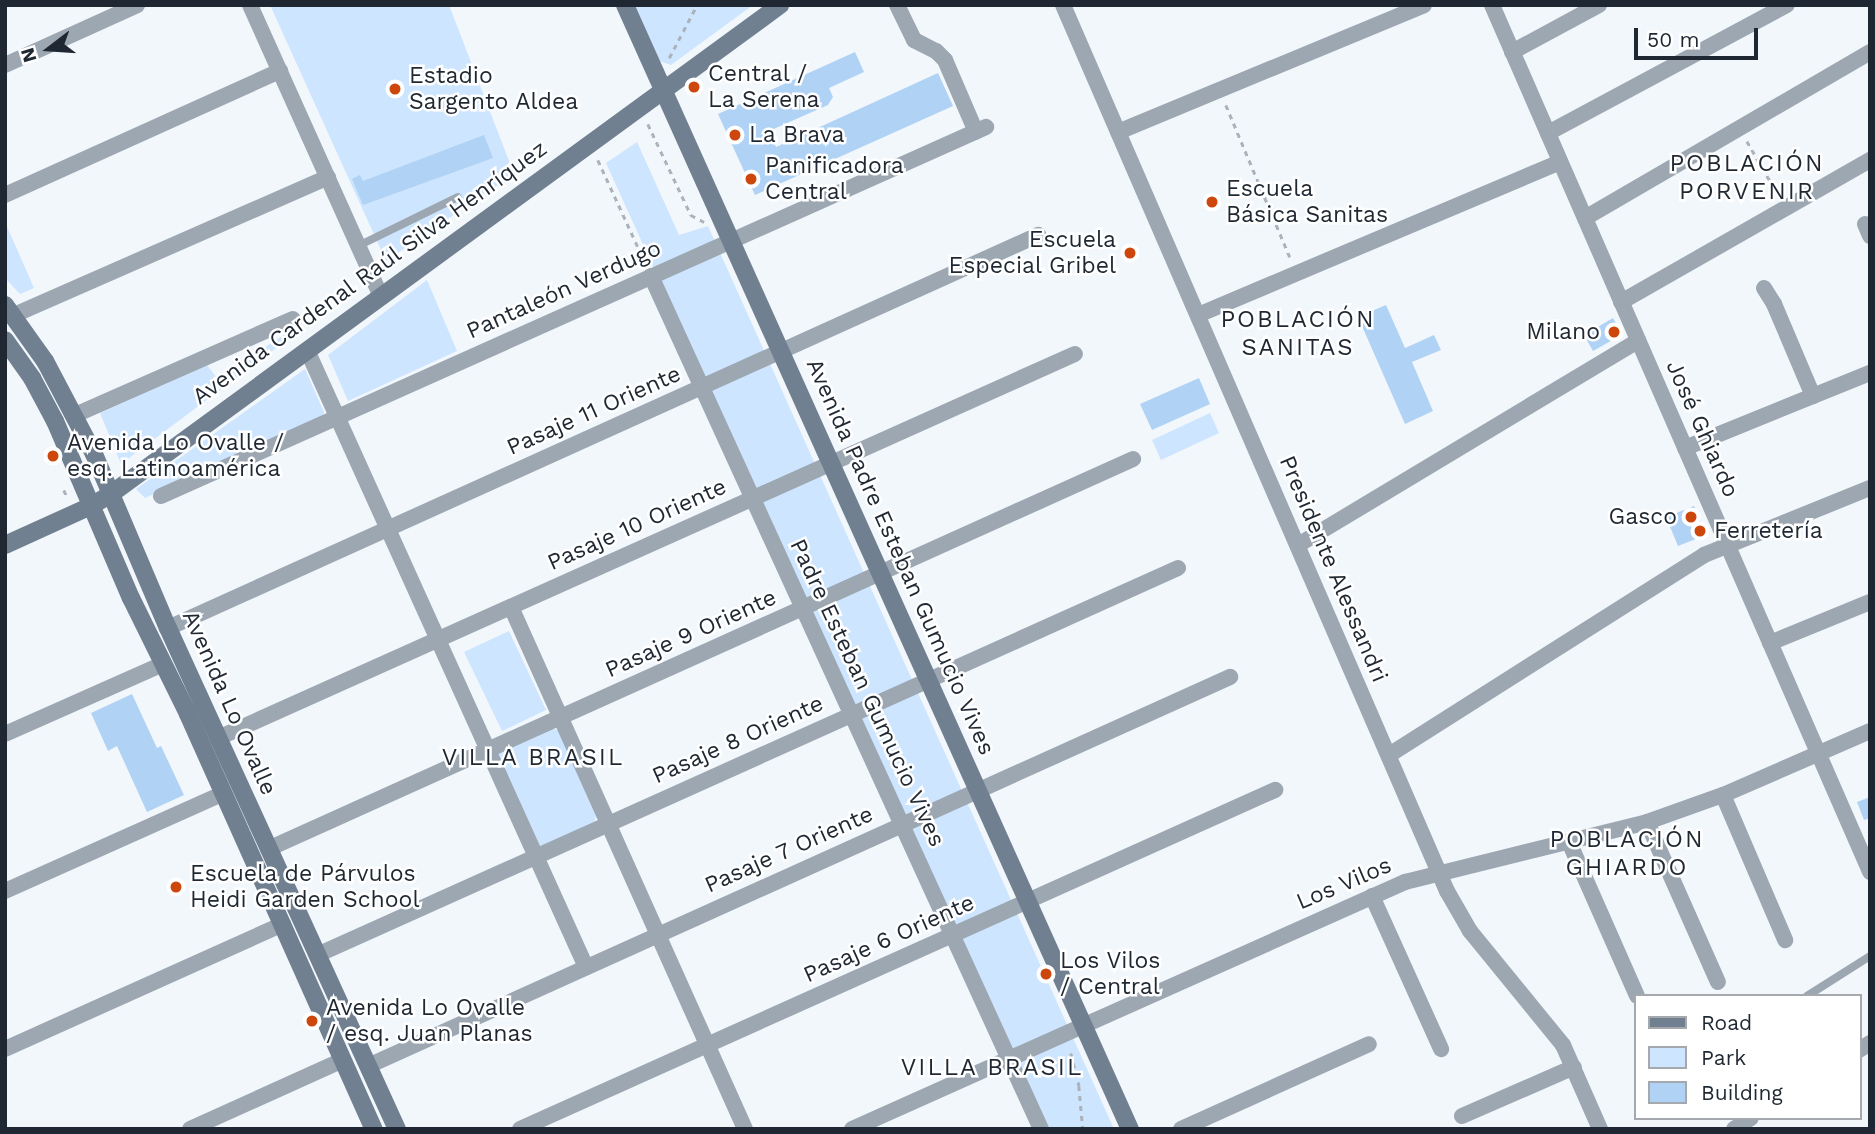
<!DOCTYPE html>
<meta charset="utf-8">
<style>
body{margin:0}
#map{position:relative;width:1875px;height:1134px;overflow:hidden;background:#f2f7fc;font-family:"Work Sans",sans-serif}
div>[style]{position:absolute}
.green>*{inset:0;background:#cde5fe}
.building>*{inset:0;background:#b0d2f5}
.path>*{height:2.5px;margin-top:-1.25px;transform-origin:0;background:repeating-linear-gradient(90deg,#acb2b9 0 5px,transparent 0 10px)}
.lane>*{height:8px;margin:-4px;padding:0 4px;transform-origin:4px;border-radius:4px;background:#9ca7b2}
.street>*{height:16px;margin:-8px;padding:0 8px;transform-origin:8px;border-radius:8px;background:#9ca7b2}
.secondary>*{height:18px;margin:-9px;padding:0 9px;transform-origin:9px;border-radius:9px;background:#718090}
.dots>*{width:19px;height:19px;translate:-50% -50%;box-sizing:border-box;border:4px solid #fff;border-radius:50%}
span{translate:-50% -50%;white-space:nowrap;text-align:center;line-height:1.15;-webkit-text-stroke:5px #fff;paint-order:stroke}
.poi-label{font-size:23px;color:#1f2832}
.left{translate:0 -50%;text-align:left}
.right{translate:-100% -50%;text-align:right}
.street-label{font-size:23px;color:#1f2832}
.neighbourhood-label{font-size:24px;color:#1f2832;letter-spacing:2px}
.frame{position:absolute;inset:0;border:7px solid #1f2832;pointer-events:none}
.legend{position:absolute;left:1634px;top:994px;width:228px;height:126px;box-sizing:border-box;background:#fff;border:2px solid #a5a9ad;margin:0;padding:9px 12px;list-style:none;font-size:21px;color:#1f2832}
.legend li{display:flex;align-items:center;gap:14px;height:35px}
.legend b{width:35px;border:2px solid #a5a9ad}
.north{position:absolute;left:14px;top:14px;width:70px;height:70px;-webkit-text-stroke:5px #fff;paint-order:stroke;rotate:253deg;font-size:19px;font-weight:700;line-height:28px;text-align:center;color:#1f2832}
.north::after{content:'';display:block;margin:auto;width:24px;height:32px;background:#1f2832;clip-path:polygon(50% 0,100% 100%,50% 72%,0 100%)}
.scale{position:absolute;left:1634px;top:28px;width:124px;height:32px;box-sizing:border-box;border:4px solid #1f2832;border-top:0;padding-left:9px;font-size:21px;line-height:24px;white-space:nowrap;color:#1f2832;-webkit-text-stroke:5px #fff;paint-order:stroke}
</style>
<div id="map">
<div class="green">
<div style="clip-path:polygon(270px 5px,449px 5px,514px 174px,386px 261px)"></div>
<div style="clip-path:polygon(633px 5px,753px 5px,671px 65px,659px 61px)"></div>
<div style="clip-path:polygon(637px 142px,679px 235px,708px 226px,1114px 1129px,1045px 1129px,606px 163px)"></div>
<div style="clip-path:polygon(5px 222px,34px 288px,20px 294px,5px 278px)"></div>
<div style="clip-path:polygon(427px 280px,457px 351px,348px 401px,328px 355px)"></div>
<div style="clip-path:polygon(293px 329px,296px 333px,121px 464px,100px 413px,207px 365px,217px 378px)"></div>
<div style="clip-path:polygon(305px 369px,324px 412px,323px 417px,145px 498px,136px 489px)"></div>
<div style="clip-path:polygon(1210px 413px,1219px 433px,1161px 460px,1152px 440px)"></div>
<div style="clip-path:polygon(509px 631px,546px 710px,502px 731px,464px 652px)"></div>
<div style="clip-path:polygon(552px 728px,558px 730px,596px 816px,595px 821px,543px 846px,535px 845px,495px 759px,498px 752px)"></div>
</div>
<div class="building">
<div style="clip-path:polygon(855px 52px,864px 72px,829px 88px,833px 97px,828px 105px,769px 131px,776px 147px,938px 73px,953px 106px,755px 195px,718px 114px)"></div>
<div style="clip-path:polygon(484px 135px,493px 158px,363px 205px,352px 179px,360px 175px,363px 181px)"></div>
<div style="clip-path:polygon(1386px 305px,1405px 348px,1434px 335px,1441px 350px,1412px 362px,1433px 411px,1405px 424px,1358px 317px)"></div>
<div style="clip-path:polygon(1613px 318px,1618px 327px,1618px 337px,1593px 351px,1584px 335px)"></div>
<div style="clip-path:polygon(1199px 378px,1210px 404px,1152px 430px,1140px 404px)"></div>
<div style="clip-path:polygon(1694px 506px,1706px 535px,1678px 546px,1666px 517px)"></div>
<div style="clip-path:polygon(132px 694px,157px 748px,161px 746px,184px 795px,147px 812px,117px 746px,108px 751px,91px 713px)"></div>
<div style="clip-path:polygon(1870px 797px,1870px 818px,1864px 820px,1857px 802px)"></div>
</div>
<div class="path">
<div style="left:669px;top:58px;width:60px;rotate:-62.2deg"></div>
<div style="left:1226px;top:105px;width:165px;rotate:67.2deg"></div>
<div style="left:648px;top:124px;width:101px;rotate:64.7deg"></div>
<div style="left:691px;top:215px;width:15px;rotate:28deg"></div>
<div style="left:1747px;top:141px;width:60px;rotate:60deg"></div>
<div style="left:598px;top:160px;width:112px;rotate:65.3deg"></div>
<div style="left:64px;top:490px;width:8px;rotate:67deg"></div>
<div style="left:1071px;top:1053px;width:34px;rotate:76deg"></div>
<div style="left:1079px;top:1086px;width:43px;rotate:84.7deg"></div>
</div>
<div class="lane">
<div style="left:358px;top:246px;width:111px;rotate:-26.1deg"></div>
<div style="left:1807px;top:996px;width:75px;rotate:-32.4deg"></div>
</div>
<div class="street">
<div style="left:250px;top:5px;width:319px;rotate:65.8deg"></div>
<div style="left:897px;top:5px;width:39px;rotate:64deg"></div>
<div style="left:914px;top:40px;width:25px;rotate:27deg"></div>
<div style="left:936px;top:51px;width:13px;rotate:45deg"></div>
<div style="left:945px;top:60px;width:78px;rotate:66.7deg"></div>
<div style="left:1063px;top:5px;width:966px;rotate:66.57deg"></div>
<div style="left:1447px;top:891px;width:46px;rotate:60.1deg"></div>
<div style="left:1470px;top:931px;width:147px;rotate:50.8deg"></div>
<div style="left:1563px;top:1045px;width:92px;rotate:66.2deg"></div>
<div style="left:1492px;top:5px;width:946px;rotate:66.44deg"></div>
<div style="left:1512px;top:52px;width:99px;rotate:-28.4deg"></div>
<div style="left:5px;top:65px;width:145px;rotate:-24.4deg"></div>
<div style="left:1118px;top:132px;width:331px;rotate:-22.5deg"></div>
<div style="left:1548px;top:133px;width:271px;rotate:-28.2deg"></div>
<div style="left:5px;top:195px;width:302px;rotate:-24.3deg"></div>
<div style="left:1585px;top:218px;width:330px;rotate:-30.2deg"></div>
<div style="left:1865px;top:224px;width:13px;rotate:67deg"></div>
<div style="left:651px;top:276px;width:938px;rotate:65.43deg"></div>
<div style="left:1764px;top:288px;width:19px;rotate:58deg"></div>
<div style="left:1774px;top:304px;width:100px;rotate:67deg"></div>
<div style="left:1621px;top:302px;width:287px;rotate:-29.7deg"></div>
<div style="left:14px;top:315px;width:343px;rotate:-23.7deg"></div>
<div style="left:1198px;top:315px;width:393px;rotate:-22.9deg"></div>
<div style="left:307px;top:350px;width:677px;rotate:65.67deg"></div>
<div style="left:75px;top:415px;width:238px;rotate:-23.8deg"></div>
<div style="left:1685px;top:448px;width:200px;rotate:-22.1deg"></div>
<div style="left:161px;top:496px;width:904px;rotate:-24.1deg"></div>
<div style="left:1298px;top:545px;width:397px;rotate:-31deg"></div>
<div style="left:511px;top:607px;width:572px;rotate:65.85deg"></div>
<div style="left:168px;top:628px;width:955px;rotate:-24.31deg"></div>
<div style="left:1770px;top:643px;width:108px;rotate:-22.3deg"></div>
<div style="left:5px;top:734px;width:173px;rotate:-23.9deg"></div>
<div style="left:218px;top:738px;width:939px;rotate:-24.14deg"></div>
<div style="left:1389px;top:755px;width:373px;rotate:-32.4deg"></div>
<div style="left:1704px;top:555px;width:179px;rotate:-22deg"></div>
<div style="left:1723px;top:795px;width:158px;rotate:66.8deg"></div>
<div style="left:1647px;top:822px;width:175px;rotate:66.1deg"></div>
<div style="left:1570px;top:844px;width:166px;rotate:66.2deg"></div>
<div style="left:268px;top:849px;width:949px;rotate:-24.27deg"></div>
<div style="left:5px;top:891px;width:240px;rotate:-24.1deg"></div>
<div style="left:1372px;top:896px;width:168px;rotate:65.7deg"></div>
<div style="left:317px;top:955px;width:944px;rotate:-24.2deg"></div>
<div style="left:5px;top:1049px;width:305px;rotate:-24.2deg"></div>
<div style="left:1859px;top:1050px;width:13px;rotate:-32deg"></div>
<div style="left:368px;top:1066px;width:946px;rotate:-24.29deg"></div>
<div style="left:1462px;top:1116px;width:122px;rotate:-23.6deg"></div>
<div style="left:190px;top:1129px;width:168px;rotate:-24.3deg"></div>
<div style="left:520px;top:1129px;width:828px;rotate:-24.18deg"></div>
<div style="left:852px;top:1129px;width:606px;rotate:-24.07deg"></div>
<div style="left:1405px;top:882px;width:249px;rotate:-13.9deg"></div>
<div style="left:1647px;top:822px;width:81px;rotate:-19.6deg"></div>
<div style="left:1723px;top:795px;width:160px;rotate:-23.5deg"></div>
<div style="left:1181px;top:1129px;width:206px;rotate:-24.3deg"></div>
<div style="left:1734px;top:1129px;width:20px;rotate:-33deg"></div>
</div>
<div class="secondary">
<div style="left:625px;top:5px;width:1232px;rotate:65.81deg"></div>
<div style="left:5px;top:305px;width:69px;rotate:54.5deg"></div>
<div style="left:45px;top:361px;width:105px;rotate:62.2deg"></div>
<div style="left:94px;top:454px;width:189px;rotate:67deg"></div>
<div style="left:168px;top:628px;width:551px;rotate:65.44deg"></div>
<div style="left:5px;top:340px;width:47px;rotate:54.6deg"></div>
<div style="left:32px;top:378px;width:49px;rotate:61.9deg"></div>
<div style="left:55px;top:421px;width:193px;rotate:66.8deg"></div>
<div style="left:131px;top:598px;width:129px;rotate:63.8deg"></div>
<div style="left:188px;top:714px;width:455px;rotate:65.9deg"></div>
<div style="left:5px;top:545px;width:94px;rotate:-24.4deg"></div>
<div style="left:91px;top:506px;width:23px;rotate:-31deg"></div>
<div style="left:111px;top:494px;width:829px;rotate:-36.16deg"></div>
</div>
<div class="dots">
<div style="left:694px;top:87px;background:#cd470c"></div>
<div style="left:395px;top:89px;background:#cd470c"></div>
<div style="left:735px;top:135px;background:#cd470c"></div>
<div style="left:751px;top:179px;background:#cd470c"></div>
<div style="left:1212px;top:202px;background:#cd470c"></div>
<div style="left:1130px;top:253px;background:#cd470c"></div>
<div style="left:1614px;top:332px;background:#cd470c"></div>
<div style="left:53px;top:456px;background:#cd470c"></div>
<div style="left:1691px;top:517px;background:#cd470c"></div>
<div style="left:1700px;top:531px;background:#cd470c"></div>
<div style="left:176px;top:887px;background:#cd470c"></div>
<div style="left:1046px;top:974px;background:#cd470c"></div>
<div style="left:312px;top:1021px;background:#cd470c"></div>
</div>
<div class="poi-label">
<span class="left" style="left:708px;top:87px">Central /<br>La Serena</span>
<span class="left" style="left:409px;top:89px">Estadio<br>Sargento Aldea</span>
<span class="left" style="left:749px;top:135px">La Brava</span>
<span class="left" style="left:765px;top:179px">Panificadora<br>Central</span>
<span class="left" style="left:1226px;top:202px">Escuela<br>Básica Sanitas</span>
<span class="right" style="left:1116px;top:253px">Escuela<br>Especial Gribel</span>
<span class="right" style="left:1600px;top:332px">Milano</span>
<span class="left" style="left:67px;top:456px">Avenida Lo Ovalle /<br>esq. Latinoamérica</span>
<span class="right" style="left:1677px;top:517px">Gasco</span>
<span class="left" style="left:1714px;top:531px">Ferretería</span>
<span class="left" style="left:190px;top:887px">Escuela de Párvulos<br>Heidi Garden School</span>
<span class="left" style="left:1060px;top:974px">Los Vilos<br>/ Central</span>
<span class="left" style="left:326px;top:1021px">Avenida Lo Ovalle<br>/ esq. Juan Planas</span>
</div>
<div class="street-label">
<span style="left:370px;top:273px;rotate:-36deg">Avenida Cardenal Raúl Silva Henríquez</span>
<span style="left:564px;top:290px;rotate:-24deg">Pantaleón Verdugo</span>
<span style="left:594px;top:411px;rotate:-24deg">Pasaje 11 Oriente</span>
<span style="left:1702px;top:429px;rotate:66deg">José Ghiardo</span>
<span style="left:637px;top:525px;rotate:-24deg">Pasaje 10 Oriente</span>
<span style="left:900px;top:557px;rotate:66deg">Avenida Padre Esteban Gumucio Vives</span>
<span style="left:1333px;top:569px;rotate:67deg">Presidente Alessandri</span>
<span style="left:691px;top:634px;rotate:-24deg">Pasaje 9 Oriente</span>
<span style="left:867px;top:693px;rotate:65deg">Padre Esteban Gumucio Vives</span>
<span style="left:229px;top:703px;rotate:66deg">Avenida Lo Ovalle</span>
<span style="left:738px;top:740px;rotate:-24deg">Pasaje 8 Oriente</span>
<span style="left:789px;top:850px;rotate:-24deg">Pasaje 7 Oriente</span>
<span style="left:1344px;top:884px;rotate:-23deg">Los Vilos</span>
<span style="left:889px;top:939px;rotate:-24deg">Pasaje 6 Oriente</span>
</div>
<div class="neighbourhood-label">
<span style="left:1747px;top:178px">POBLACIÓN<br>PORVENIR</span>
<span style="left:1298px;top:334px">POBLACIÓN<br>SANITAS</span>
<span style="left:533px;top:758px">VILLA BRASIL</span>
<span style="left:1627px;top:854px">POBLACIÓN<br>GHIARDO</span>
<span style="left:992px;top:1068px">VILLA BRASIL</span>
</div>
<div class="frame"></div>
<ul class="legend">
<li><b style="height:9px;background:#718090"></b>Road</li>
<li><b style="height:19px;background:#cde5fe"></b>Park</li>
<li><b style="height:19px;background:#b0d2f5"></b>Building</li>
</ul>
<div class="north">N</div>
<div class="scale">50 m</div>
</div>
